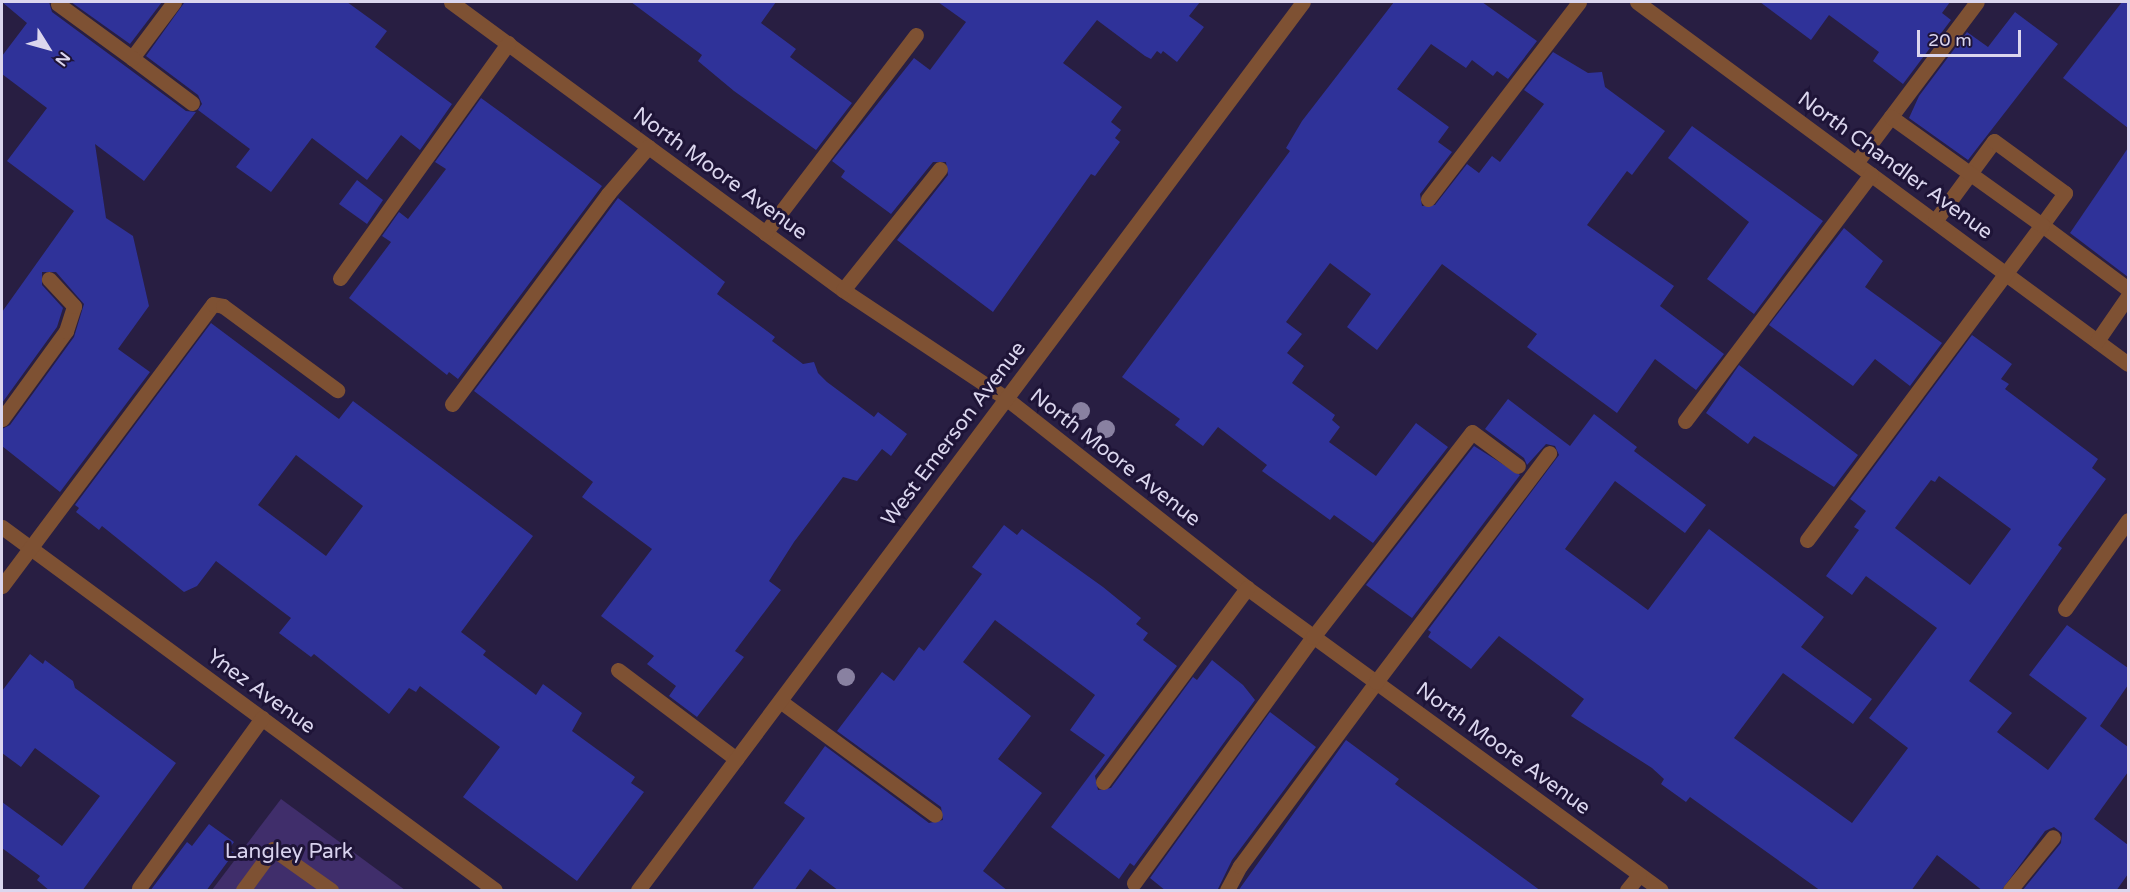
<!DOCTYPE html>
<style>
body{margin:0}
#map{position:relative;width:2130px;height:892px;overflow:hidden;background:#281e42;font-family:"Varela Round",sans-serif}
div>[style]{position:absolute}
.green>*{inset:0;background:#402e6b}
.building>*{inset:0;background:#2f3299}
.minor>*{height:15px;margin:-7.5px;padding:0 7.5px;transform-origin:7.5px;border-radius:7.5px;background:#7e5133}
.trees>*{width:18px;height:18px;margin:-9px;border-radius:50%;background:#8981a1}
span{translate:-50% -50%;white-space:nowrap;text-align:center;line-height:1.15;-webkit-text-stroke:6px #1e1437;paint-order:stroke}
.street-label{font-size:21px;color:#dbd6ee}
.park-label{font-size:21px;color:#d8d2ee}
.frame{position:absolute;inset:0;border:3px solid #dbd6ee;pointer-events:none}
.north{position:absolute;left:18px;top:18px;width:60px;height:60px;-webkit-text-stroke:4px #1e1437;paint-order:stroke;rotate:127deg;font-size:16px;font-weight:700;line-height:24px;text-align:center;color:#dbd6ee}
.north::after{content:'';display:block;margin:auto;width:21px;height:27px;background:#dbd6ee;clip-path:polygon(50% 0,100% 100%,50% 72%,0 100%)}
.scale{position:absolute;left:1917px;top:30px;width:104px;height:27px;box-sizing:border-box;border:3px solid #dbd6ee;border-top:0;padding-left:8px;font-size:18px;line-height:21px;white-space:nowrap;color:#dbd6ee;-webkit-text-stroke:4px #1e1437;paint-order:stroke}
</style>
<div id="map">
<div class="green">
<div style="clip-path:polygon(281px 799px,405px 890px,212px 890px)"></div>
</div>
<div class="building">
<div style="clip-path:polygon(2px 2px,49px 2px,52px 12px,186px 111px,196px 112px,144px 181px,95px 144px,106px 218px,133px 236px,149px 306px,118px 349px,150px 372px,60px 492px,2px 446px,2px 429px,10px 425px,74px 337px,84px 304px,56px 272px,42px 272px,42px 285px,63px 308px,57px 327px,2px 403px,2px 312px,74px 211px,7px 161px,47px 108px,2px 74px,2px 56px,27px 23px)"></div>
<div style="clip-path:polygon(71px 2px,162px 2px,130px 44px)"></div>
<div style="clip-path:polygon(631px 2px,776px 2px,761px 23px,796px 49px,790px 57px,852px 103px,816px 150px,734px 91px,698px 61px,702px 55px)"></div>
<div style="clip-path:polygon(938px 2px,1200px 2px,1189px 16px,1204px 27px,1177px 62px,1163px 51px,1161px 54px,1157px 51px,1151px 59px,1145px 56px,1097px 20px,1063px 63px,1122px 107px,1111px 122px,1121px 130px,1115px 138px,1120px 142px,1095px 176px,1091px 174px,993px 312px,897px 240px,948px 175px,946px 162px,933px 162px,891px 214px,841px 177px,845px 171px,832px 161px,914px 58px,930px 70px,966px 22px)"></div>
<div style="clip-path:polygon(1394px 2px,1482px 2px,1537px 41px,1508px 79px,1497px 71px,1493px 76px,1472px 60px,1466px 68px,1431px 44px,1397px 89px,1449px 127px,1438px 142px,1452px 152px,1420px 194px,1422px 206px,1435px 205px,1467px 164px,1479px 173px,1492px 156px,1500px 162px,1544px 104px,1524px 90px,1553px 52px,1588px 73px,1602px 72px,1605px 87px,1665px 131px,1632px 175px,1627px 171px,1587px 225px,1674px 286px,1660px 306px,1724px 354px,1696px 390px,1655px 359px,1617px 413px,1527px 347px,1537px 334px,1442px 264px,1377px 350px,1347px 327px,1371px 294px,1330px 263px,1286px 322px,1302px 334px,1287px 353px,1304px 366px,1292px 383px,1335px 415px,1332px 420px,1340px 427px,1329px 442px,1376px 476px,1416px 423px,1448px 447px,1373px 543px,1334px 515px,1330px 520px,1262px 471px,1267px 465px,1218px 427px,1203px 446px,1175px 425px,1180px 419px,1122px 377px,1290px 151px,1286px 148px,1302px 121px)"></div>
<div style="clip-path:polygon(1760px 2px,1950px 2px,1942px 13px,1951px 20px,1903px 84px,1873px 61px,1879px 52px,1829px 15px,1811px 40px)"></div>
<div style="clip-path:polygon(2122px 2px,2128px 2px,2128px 128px,2063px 78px)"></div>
<div style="clip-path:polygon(184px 3px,347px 2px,387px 31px,375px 47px,452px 104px,420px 150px,401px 135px,367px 180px,312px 138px,271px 192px,236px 167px,250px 149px,198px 110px,202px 104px,198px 95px,146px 56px)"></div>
<div style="clip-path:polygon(2015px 12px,2058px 44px,1968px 160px,1909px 118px,1919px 96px,1967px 32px,1988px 47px)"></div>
<div style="clip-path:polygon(481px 98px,602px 186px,458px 379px,449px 372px,447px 375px,349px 298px,391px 242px,382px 236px,399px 212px,408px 219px,446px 169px,435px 162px)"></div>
<div style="clip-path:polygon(1692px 126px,1823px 221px,1754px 314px,1707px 279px,1749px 222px,1668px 158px)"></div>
<div style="clip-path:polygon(2128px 148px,2128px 277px,2070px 233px)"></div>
<div style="clip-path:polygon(357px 180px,383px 200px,367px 224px,339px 204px)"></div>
<div style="clip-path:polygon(618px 198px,725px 282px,717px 294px,775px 337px,772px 341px,803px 364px,814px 362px,818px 373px,827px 382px,874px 417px,878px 412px,907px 434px,891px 456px,882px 449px,857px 481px,843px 477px,794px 542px,769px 581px,781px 590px,735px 651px,744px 657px,697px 717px,669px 696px,676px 686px,647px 664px,654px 656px,601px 616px,652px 549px,582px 497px,593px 482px,474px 391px)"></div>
<div style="clip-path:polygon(1844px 228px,1883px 261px,1865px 287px,1942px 343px,1910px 386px,1875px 359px,1853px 386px,1769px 325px)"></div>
<div style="clip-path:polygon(evenodd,211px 323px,339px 419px,353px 401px,533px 536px,461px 632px,486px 651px,483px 655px,536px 695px,543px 684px,582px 713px,572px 731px,635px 777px,631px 783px,644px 792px,577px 881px,463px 797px,500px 747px,420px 686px,416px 692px,409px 688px,389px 714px,314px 654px,311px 657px,279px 633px,291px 618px,216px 561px,197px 586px,184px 592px,102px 526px,99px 530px,76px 512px,79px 508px,75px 505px,211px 323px,296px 455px,363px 506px,326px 556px,258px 505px,296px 455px)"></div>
<div style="clip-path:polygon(evenodd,1972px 335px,2012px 364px,2001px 379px,2009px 384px,2005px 389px,2098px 459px,2092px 468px,2106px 479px,2058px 545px,2062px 548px,1969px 681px,2012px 713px,1997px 732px,2048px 770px,2087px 718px,2029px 675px,2067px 625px,2128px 668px,2128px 685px,2100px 726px,2128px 747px,2128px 772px,2094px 819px,2128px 845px,2128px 874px,2116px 891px,2022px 891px,2061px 843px,2062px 833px,2054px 827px,2045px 831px,2001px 891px,1983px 891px,1937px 855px,1911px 891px,1821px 891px,1690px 797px,1686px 802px,1661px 784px,1664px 779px,1652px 768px,1571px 716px,1584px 699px,1499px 636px,1471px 669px,1428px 637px,1431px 632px,1428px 630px,1559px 455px,1555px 446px,1546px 444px,1527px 465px,1524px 458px,1485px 429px,1508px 399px,1570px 446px,1594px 414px,1637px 447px,1634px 451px,1706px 505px,1685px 533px,1615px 481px,1565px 549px,1648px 610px,1709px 529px,1824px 617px,1801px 647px,1872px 699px,1853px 724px,1783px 673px,1734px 738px,1852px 823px,1908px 748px,1869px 718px,1937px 628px,1866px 576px,1852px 595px,1826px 576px,1859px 530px,1854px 527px,1866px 511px,1850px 499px,1972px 335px,1939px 476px,2011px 529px,1970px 585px,1895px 528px,1931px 480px,1935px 482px,1939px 476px)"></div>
<div style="clip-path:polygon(1739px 365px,1858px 455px,1834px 487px,1754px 436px,1748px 444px,1706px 413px)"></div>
<div style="clip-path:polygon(1474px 446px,1520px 475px,1412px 618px,1366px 585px)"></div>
<div style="clip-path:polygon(1004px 525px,1017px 535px,1022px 529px,1103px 587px,1141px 618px,1136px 624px,1148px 633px,1143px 640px,1177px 666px,1095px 776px,1098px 790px,1111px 788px,1193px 677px,1197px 680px,1212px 660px,1243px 685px,1255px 700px,1134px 866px,1130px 863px,1119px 879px,1051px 827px,1105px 755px,1070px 730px,1095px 695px,995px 620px,963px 662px,1031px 716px,998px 759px,1042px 793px,983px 871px,1008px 891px,839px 891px,810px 869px,794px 891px,751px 891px,805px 818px,784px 803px,825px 746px,929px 823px,943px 820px,941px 807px,837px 731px,882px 672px,894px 681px,919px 647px,924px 651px,982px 574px,972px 567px)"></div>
<div style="clip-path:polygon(30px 654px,43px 664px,45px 660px,73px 681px,75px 688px,176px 763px,82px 891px,50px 891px,37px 880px,40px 876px,2px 848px,2px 802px,62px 846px,100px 796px,35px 748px,21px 767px,2px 753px,2px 691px)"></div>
<div style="clip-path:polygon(1270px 712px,1316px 747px,1232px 860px,1217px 891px,1166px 891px,1150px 878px)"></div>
<div style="clip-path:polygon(1346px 740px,1399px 779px,1395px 784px,1541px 891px,1238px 891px)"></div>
<div style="clip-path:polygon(209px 824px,234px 842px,229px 849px,234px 853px,206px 891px,150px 891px,187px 842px,192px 846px)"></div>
</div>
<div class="minor">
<div style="left:174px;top:2px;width:70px;rotate:126.9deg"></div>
<div style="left:132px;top:58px;width:75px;rotate:36.9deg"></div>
<div style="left:451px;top:2px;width:486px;rotate:36.3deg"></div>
<div style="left:843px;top:290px;width:197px;rotate:33.6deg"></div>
<div style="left:1007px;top:399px;width:305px;rotate:38.2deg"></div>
<div style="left:1247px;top:588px;width:512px;rotate:36.11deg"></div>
<div style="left:1637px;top:2px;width:610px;rotate:36.4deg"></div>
<div style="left:58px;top:4px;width:92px;rotate:36.1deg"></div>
<div style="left:1856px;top:163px;width:201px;rotate:-53.1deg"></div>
<div style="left:1428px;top:199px;width:248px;rotate:-52.5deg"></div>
<div style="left:1935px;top:221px;width:99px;rotate:-53.6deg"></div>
<div style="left:1994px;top:141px;width:88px;rotate:36.2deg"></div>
<div style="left:2065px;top:193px;width:39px;rotate:126deg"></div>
<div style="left:2042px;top:225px;width:107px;rotate:36.7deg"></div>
<div style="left:765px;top:233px;width:249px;rotate:-52.7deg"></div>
<div style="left:340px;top:278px;width:289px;rotate:-54.4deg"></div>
<div style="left:843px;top:290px;width:155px;rotate:-51.3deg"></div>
<div style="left:2097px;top:341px;width:55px;rotate:-55.4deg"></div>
<div style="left:452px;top:404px;width:262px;rotate:-53.4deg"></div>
<div style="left:608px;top:194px;width:62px;rotate:-49.6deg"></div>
<div style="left:2px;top:419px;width:109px;rotate:-54deg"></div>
<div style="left:66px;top:331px;width:26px;rotate:-72deg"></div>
<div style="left:74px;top:306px;width:37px;rotate:-133deg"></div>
<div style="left:1685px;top:421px;width:309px;rotate:-53deg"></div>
<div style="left:2px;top:527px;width:612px;rotate:36.36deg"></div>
<div style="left:1807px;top:540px;width:393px;rotate:-53.3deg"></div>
<div style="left:2042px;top:225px;width:186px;rotate:-144.4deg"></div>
<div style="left:2px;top:586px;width:352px;rotate:-53.2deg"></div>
<div style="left:213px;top:304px;width:10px;rotate:11deg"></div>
<div style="left:223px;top:306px;width:142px;rotate:36.4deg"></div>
<div style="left:2065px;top:609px;width:109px;rotate:-54.7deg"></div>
<div style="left:618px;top:670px;width:148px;rotate:37deg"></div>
<div style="left:780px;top:701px;width:192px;rotate:36.3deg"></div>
<div style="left:1103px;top:782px;width:242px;rotate:-53.4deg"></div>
<div style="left:1134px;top:883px;width:304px;rotate:-54deg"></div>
<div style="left:1313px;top:637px;width:259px;rotate:-52.2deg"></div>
<div style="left:1472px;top:432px;width:57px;rotate:36.5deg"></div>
<div style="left:139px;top:888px;width:210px;rotate:-54.1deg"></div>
<div style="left:243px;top:890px;width:51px;rotate:-53.8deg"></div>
<div style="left:273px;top:849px;width:71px;rotate:35.3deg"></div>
<div style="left:638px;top:890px;width:1109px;rotate:-53.17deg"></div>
<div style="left:1227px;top:890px;width:27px;rotate:-62deg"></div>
<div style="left:1240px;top:866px;width:229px;rotate:-53.5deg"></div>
<div style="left:1376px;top:682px;width:287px;rotate:-52.9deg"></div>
<div style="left:1627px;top:890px;width:19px;rotate:-51deg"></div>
<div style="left:2010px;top:890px;width:68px;rotate:-50.9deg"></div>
</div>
<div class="trees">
<div style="left:1081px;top:411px"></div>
<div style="left:1106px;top:429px"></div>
<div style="left:846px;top:677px"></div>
</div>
<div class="street-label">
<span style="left:1895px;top:166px;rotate:36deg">North Chandler Avenue</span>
<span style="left:720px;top:174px;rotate:36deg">North Moore Avenue</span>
<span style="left:954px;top:434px;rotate:-53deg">West Emerson Avenue</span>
<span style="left:1115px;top:458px;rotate:38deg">North Moore Avenue</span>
<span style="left:261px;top:692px;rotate:36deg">Ynez Avenue</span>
<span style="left:1503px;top:749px;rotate:36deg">North Moore Avenue</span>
</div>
<div class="park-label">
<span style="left:289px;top:852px">Langley Park</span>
</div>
<div class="frame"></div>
<div class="north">N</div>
<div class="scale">20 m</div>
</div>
